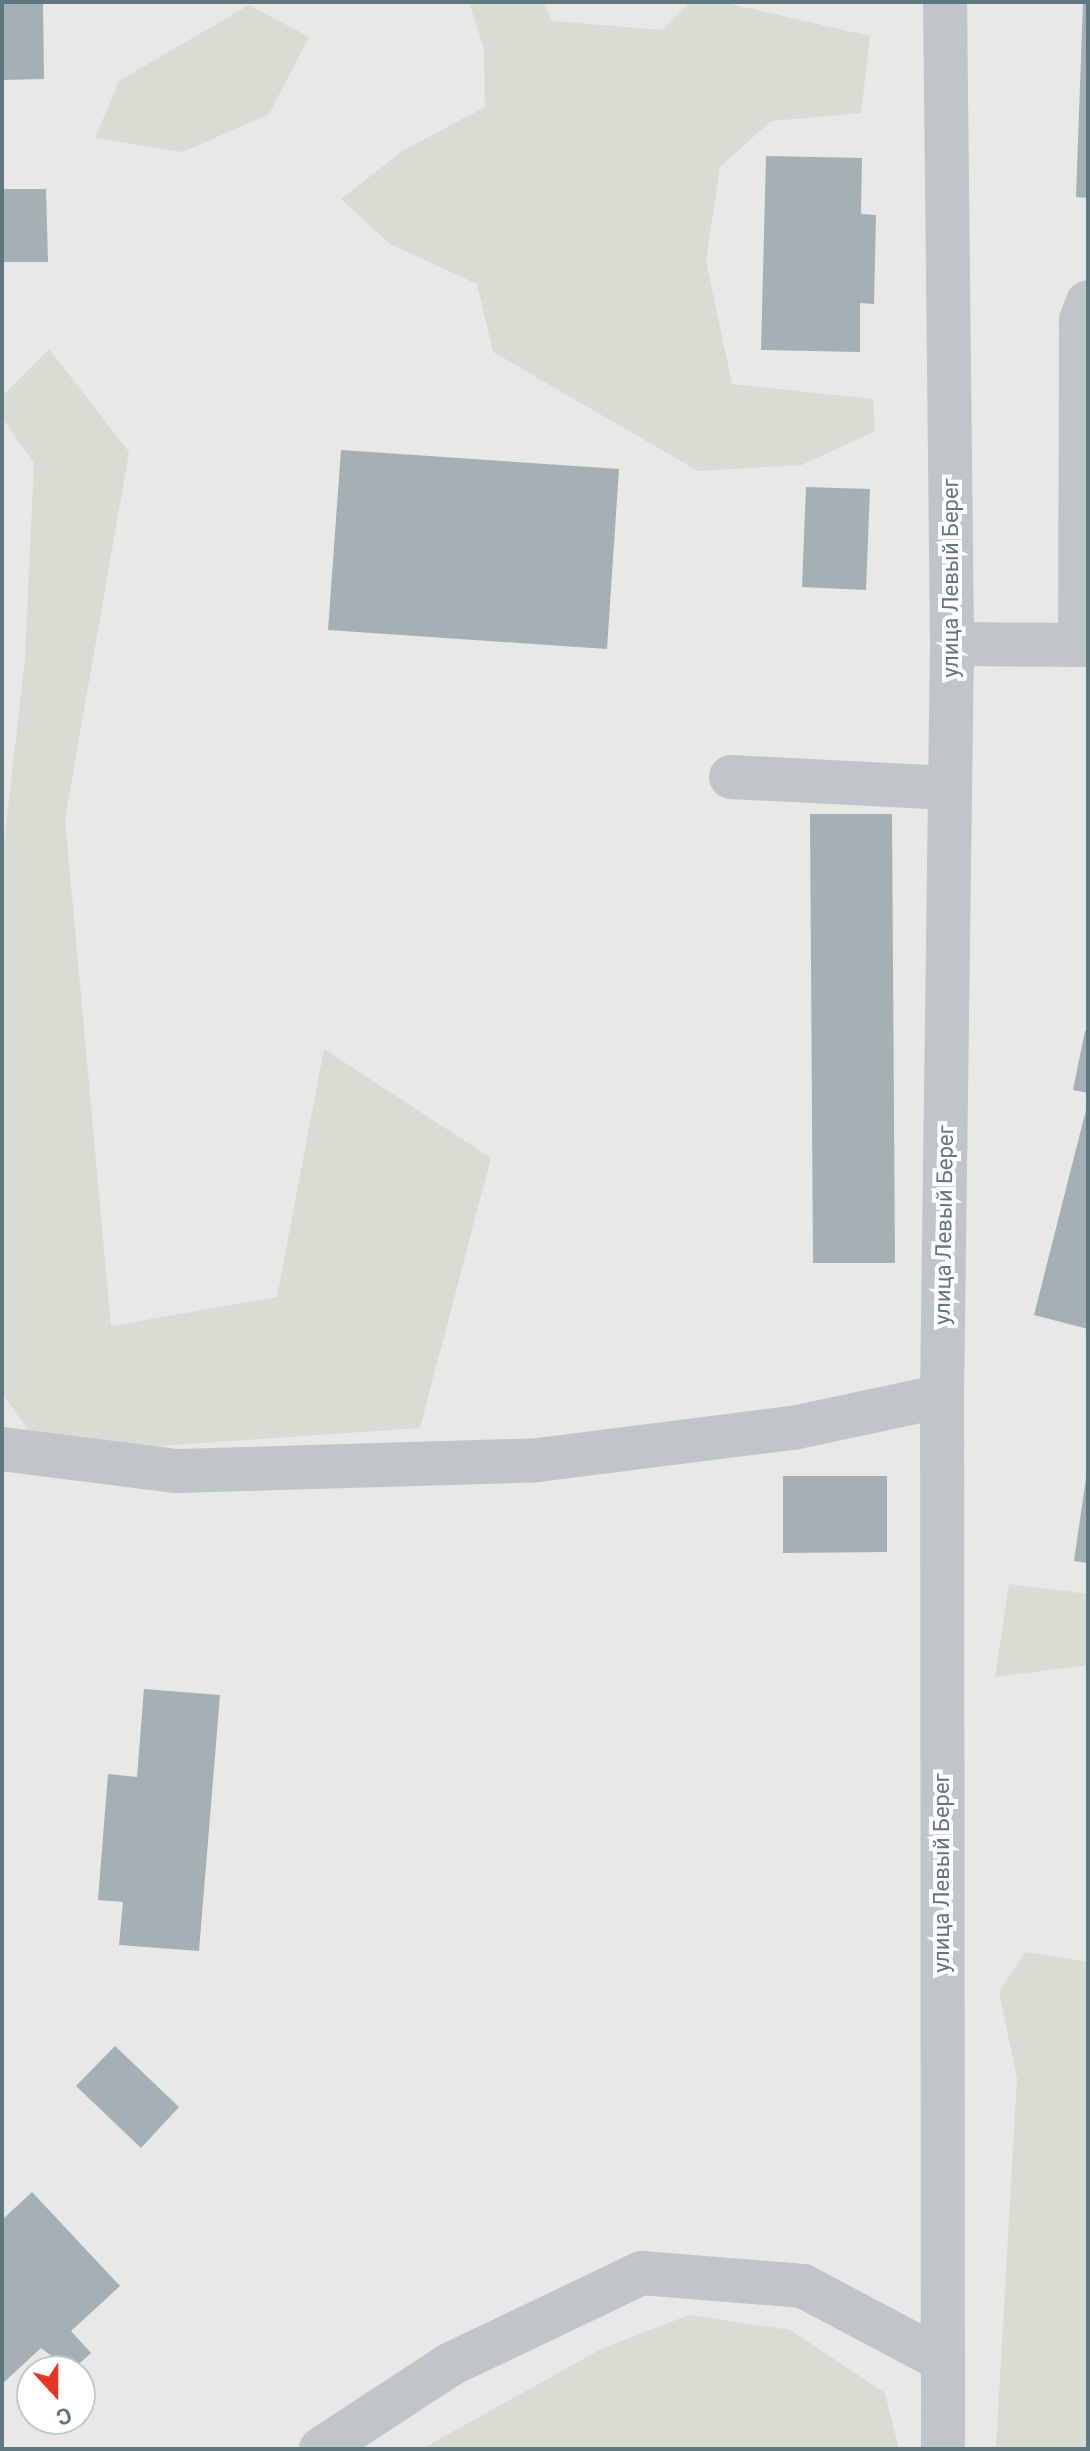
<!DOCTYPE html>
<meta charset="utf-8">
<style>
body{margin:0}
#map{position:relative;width:1090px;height:2451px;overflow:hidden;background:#f7f7f4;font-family:Roboto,sans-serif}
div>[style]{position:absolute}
.built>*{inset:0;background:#e8e8e7}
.green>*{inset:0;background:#d8dcd3}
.building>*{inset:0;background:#a4b0b4}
.minor>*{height:44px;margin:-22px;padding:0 22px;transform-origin:22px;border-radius:22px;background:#bfc5c8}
span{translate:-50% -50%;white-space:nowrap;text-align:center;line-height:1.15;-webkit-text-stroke:8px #fff;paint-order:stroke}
.street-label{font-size:22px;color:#617780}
.frame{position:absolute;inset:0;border:4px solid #617780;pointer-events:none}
.north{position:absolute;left:16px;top:2355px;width:80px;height:80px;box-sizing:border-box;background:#fff;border:2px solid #c0c9cc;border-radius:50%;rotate:159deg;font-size:22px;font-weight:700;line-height:32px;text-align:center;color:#617780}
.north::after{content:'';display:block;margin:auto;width:28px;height:36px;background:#e73524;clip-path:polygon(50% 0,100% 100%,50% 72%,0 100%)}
</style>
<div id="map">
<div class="built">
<div style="clip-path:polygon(evenodd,2px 2px,1088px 2px,1088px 2449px,2px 2449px,2px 2px,32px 2371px,80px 2371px,80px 2419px,32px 2419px,32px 2371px)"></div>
</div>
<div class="green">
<div style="clip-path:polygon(469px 2px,543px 2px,552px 21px,662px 30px,690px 2px,721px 2px,870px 36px,861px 113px,771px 121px,720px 167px,706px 261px,732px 384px,873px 399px,875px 431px,802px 465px,698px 471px,493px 352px,477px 284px,390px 244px,341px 199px,404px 150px,485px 107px,484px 49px)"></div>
<div style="clip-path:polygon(249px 5px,309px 37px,269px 114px,183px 152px,95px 138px,119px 81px)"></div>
<div style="clip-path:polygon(49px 349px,129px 452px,65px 819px,111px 1326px,277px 1297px,324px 1049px,491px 1158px,420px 1428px,45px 1454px,2px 1393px,2px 861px,25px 658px,34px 463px,2px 418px,2px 396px)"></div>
<div style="clip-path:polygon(1009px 1584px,1088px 1594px,1088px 1665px,995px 1677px)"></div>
<div style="clip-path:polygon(1025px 1952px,1088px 1962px,1088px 2449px,996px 2449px,1017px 2078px,999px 1992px)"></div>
<div style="clip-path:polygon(689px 2315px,790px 2330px,885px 2393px,899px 2449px,422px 2449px,601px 2349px)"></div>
</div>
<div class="building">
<div style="clip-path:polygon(2px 2px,43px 2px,44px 79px,2px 80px)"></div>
<div style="clip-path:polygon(1083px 2px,1088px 2px,1088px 198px,1076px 197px)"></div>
<div style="clip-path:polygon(766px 156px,862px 158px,861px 214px,876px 215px,874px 304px,860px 303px,860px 352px,761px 350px)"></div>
<div style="clip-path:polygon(2px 189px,46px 189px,48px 262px,2px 262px)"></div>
<div style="clip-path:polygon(341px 450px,619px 469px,607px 649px,328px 630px)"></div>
<div style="clip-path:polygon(806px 487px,870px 489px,866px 590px,802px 587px)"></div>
<div style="clip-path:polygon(810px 814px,892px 814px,895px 1263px,813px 1263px)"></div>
<div style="clip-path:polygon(1085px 1031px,1088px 1031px,1088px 1093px,1073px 1090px)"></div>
<div style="clip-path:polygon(1087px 1106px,1088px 1106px,1088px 1329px,1034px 1315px)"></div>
<div style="clip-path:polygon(783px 1476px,887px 1476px,887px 1552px,783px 1553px)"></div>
<div style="clip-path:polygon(1086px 1478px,1088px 1478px,1088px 1563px,1074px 1561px)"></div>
<div style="clip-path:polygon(144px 1689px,220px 1695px,199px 1951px,119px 1945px,123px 1902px,98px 1900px,108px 1774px,137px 1777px)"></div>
<div style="clip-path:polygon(115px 2046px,179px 2107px,141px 2148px,76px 2086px)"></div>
<div style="clip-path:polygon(32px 2192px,120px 2286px,71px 2331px,91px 2353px,71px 2371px,41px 2348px,2px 2384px,2px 2220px)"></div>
</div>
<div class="minor">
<div style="left:952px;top:644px;width:136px;rotate:0.4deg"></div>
<div style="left:1080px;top:645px;width:325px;rotate:-89.8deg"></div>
<div style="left:1081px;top:320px;width:19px;rotate:-69deg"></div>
<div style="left:731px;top:777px;width:219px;rotate:2.9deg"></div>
<div style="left:2px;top:1449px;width:176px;rotate:7.2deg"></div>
<div style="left:177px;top:1471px;width:361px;rotate:-1.7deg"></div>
<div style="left:538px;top:1460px;width:257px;rotate:-7.2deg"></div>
<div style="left:793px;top:1428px;width:152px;rotate:-12.1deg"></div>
<div style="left:321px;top:2449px;width:155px;rotate:-33.2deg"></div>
<div style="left:451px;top:2364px;width:212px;rotate:-25.5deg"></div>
<div style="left:642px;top:2273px;width:162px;rotate:4.6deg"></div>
<div style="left:803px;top:2286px;width:158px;rotate:27.9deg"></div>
<div style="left:943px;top:2449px;width:1053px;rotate:-90.05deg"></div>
<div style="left:942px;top:1396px;width:752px;rotate:-89.24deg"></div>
<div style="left:952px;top:644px;width:642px;rotate:-90.62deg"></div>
</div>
<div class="street-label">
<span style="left:951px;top:578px;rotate:-90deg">улица Левый Берег</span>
<span style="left:944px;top:1225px;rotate:-89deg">улица Левый Берег</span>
<span style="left:942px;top:1873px;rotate:-90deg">улица Левый Берег</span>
</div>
<div class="frame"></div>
<div class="north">С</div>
</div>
